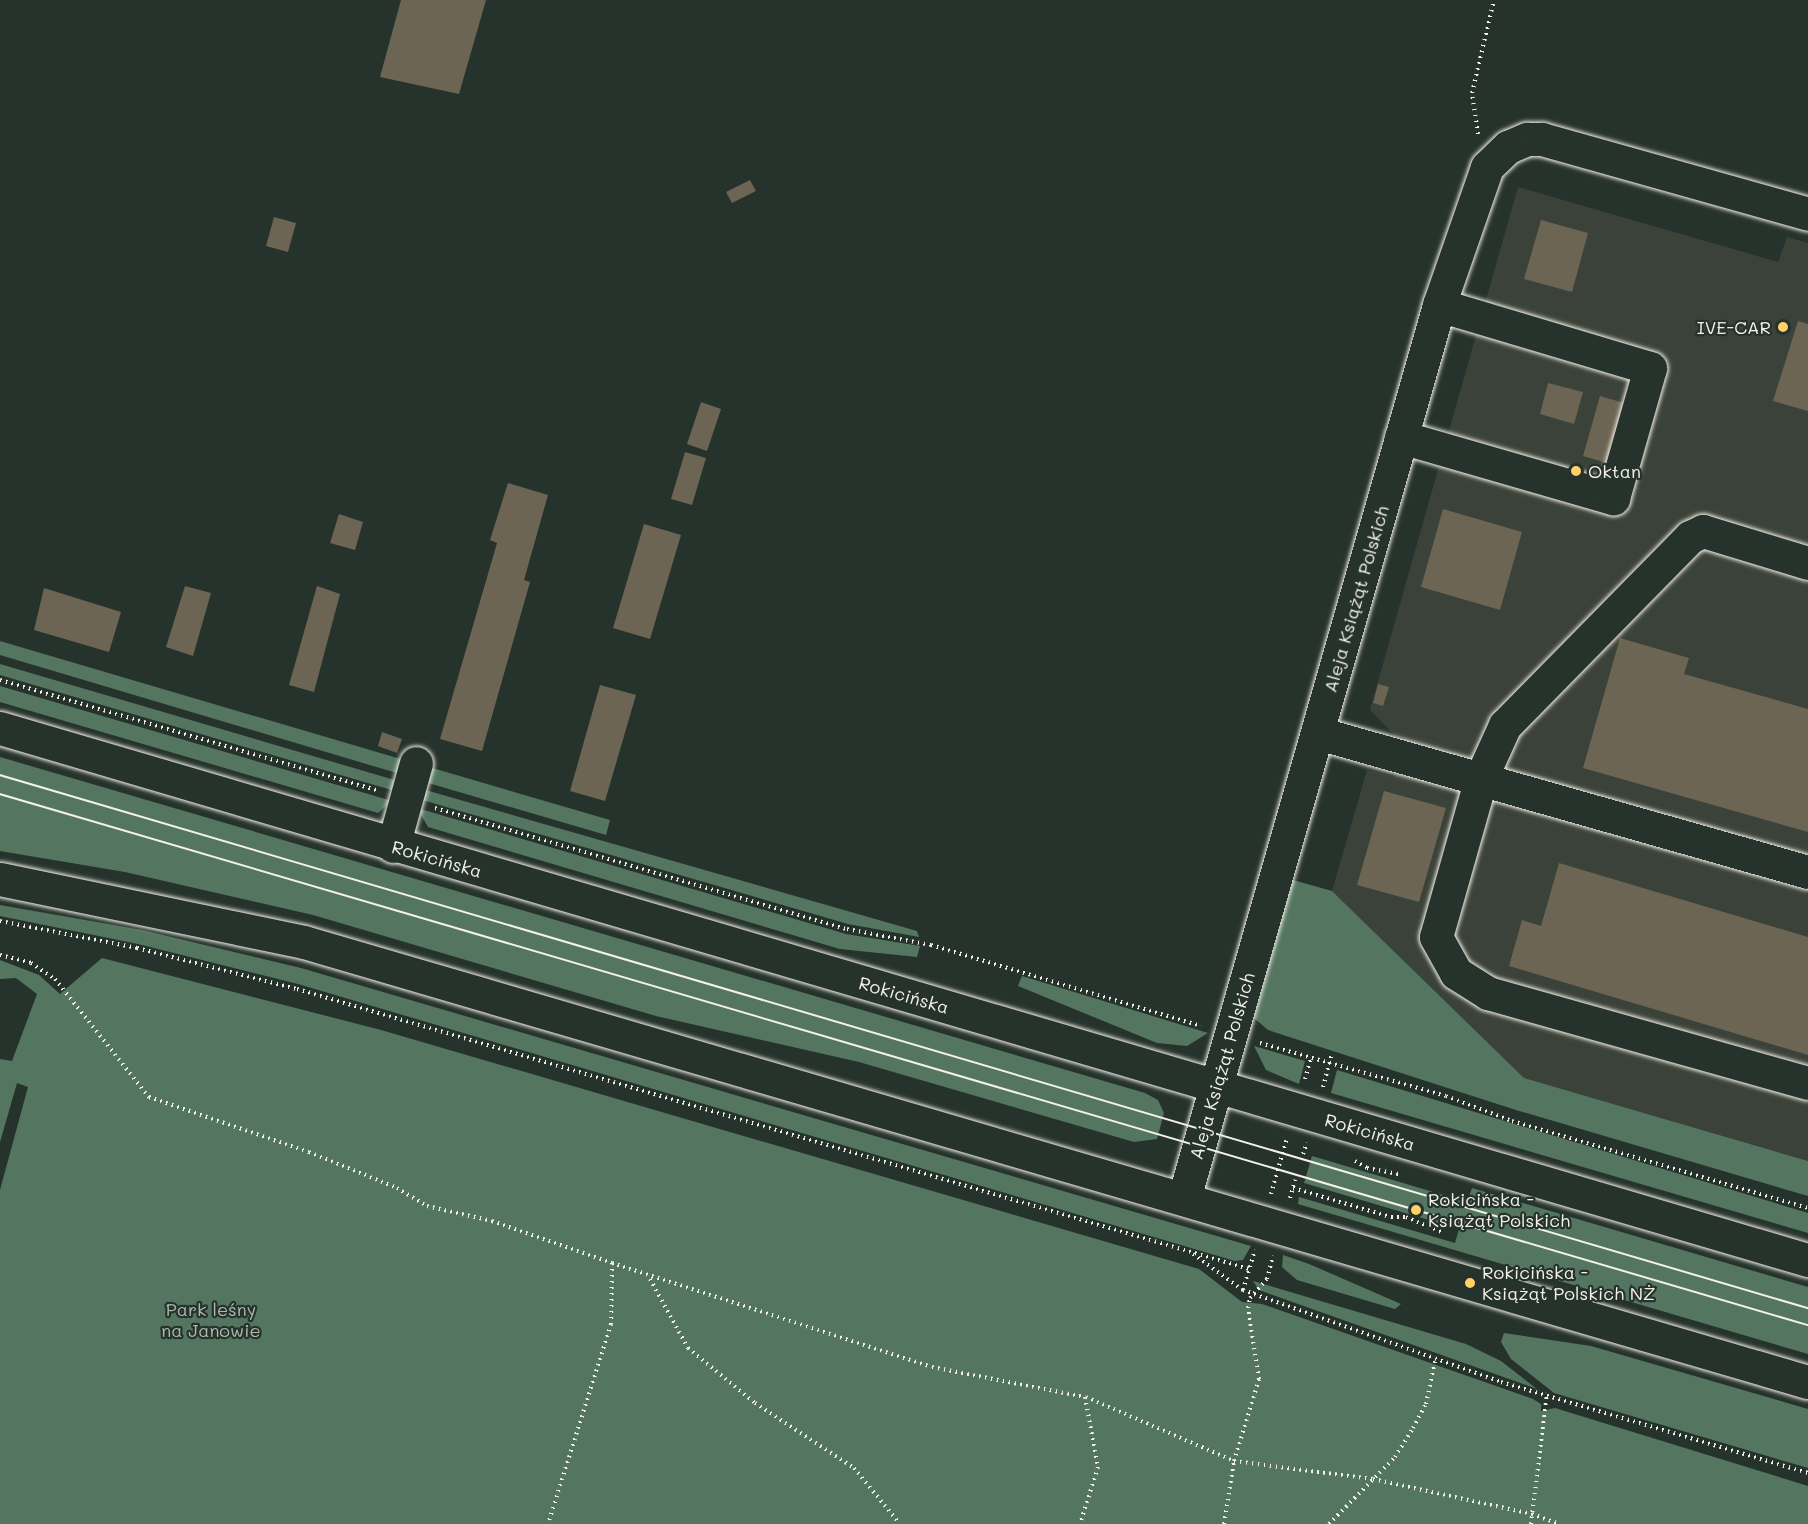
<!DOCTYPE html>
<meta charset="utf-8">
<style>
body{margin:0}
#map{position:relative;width:1808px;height:1524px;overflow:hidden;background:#26332d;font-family:Mali,sans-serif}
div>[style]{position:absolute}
.built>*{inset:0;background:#3b4239}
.green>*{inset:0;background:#547660}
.building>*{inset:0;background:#6c6554}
.path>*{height:4px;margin-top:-2px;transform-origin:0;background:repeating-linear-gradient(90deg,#f4f1e8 0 1.5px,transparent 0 6px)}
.roads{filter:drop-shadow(0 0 2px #f4f1e8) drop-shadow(0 0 2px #f4f1e8)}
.minor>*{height:33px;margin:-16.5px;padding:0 16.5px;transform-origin:16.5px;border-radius:16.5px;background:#26332d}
.major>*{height:33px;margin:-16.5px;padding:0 16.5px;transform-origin:16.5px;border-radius:16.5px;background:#26332d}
.tram>*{height:1.5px;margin:-0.75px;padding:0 0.75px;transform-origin:0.75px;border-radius:0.75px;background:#f4f1e8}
.dots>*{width:16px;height:16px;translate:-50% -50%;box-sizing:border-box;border:3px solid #26332d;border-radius:50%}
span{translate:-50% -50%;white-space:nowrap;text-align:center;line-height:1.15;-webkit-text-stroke:4.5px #26332d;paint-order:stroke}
.poi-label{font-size:18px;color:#f4f1e8}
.right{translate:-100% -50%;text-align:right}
.left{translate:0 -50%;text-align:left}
.street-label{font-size:18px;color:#f4f1e8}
.park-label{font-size:18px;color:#acbaab}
</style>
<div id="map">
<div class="built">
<div style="clip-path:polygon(1518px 187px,1778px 262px,1787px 237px,1808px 243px,1808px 1161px,1524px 1078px,1332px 891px,1367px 770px,1394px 777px,1400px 755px,1404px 738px,1395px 736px,1370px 710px)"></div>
</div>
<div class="green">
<div style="clip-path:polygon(0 641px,404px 760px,400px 774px,0 655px)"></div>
<div style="clip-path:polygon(0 664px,398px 781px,395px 791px,0 675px)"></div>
<div style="clip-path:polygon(0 686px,392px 801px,378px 813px,0 702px)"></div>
<div style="clip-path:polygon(0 757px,1145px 1093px,1158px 1100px,1164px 1113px,1157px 1139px,1134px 1142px,859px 1062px,656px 1016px,313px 915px,125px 872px,0 851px)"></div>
<div style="clip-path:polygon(429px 767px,610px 820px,606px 835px,425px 782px)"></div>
<div style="clip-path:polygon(422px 789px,917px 931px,919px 937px,848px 924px,419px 799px)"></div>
<div style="clip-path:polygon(417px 808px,846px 934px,920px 946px,917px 957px,840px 949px,428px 827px)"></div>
<div style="clip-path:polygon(1293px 880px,1332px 891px,1524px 1078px,1808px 1161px,1808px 1196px,1516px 1110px,1268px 1030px,1254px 1018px)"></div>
<div style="clip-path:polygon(0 905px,142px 930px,301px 968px,1251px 1246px,1243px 1260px,1235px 1261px,298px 984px,138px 944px,0 916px)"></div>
<div style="clip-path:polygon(102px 958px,381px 1030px,1199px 1269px,1242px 1302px,1262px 1304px,1533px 1399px,1541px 1404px,1541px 1411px,1555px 1408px,1808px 1486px,1808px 1524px,0 1524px,0 1190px,28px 1087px,17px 1083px,0 1142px,0 1059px,12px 1061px,37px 994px,16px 978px,0 979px,0 960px,39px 975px,60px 994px)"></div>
<div style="clip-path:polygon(1022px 976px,1208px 1033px,1187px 1046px,1157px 1043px,1018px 986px)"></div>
<div style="clip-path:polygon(1254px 1046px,1305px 1061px,1299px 1084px,1266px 1070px)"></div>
<div style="clip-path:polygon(1337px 1070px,1808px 1213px,1808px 1233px,1331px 1093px)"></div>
<div style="clip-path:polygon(1312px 1156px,1467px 1202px,1472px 1188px,1808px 1287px,1808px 1354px,1298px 1204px,1299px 1197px,1455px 1243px,1459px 1229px,1304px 1183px)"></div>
<div style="clip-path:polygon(1283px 1255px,1309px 1264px,1401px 1304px,1395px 1309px,1297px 1280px,1282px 1267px)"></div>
<div style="clip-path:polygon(1253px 1281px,1466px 1344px,1501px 1361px,1537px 1389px,1259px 1290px)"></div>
<div style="clip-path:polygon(1504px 1333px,1591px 1346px,1808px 1409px,1808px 1468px,1554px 1393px,1511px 1359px,1501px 1342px)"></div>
</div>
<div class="building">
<div style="clip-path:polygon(401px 0,486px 0,459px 94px,380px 77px)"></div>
<div style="clip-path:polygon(750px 180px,756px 191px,732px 203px,726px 192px)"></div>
<div style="clip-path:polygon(274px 217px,296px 223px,288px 252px,266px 246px)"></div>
<div style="clip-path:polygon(1541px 220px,1588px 233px,1572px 292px,1524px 279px)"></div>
<div style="clip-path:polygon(1798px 321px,1808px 324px,1808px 411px,1773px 401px)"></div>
<div style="clip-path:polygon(1548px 383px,1583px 392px,1574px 424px,1540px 414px)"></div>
<div style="clip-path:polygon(1600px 396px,1631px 405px,1614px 465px,1583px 456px)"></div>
<div style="clip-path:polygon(701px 402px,721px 409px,707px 451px,687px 444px)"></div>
<div style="clip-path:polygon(685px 452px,706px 458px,692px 505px,671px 499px)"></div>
<div style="clip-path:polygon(508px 483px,548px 495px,524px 580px,530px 582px,482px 751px,440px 739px,497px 543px,490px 540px)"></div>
<div style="clip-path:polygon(1443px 509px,1522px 532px,1500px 610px,1421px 587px)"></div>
<div style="clip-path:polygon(339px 514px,363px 522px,355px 550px,330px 543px)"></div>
<div style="clip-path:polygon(644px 524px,681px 535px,650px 639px,613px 628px)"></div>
<div style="clip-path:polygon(185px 586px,211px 593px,193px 656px,166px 647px)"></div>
<div style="clip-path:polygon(317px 586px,340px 594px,314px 692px,289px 685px)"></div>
<div style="clip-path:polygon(44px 588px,121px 612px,109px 652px,34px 630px)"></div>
<div style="clip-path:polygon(1620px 638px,1689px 658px,1684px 674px,1808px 709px,1808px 832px,1583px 768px)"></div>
<div style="clip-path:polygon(1378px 684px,1389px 687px,1383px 706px,1373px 703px)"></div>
<div style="clip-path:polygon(600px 685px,636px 695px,605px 801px,570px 791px)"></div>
<div style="clip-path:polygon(382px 732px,402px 739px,397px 753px,378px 746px)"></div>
<div style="clip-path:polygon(1384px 791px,1446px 808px,1419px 902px,1357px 885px)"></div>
<div style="clip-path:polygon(1559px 863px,1808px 937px,1808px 1055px,1509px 966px,1522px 920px,1541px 926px)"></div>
</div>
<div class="path">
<div style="left:1478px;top:134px;width:41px;rotate:-98.3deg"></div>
<div style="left:1472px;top:93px;width:96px;rotate:-76.7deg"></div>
<div style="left:0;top:680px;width:392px;rotate:16.3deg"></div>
<div style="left:435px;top:808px;width:429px;rotate:16.4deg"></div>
<div style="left:847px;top:929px;width:86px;rotate:10.8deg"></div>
<div style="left:931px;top:945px;width:282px;rotate:16.7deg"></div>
<div style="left:0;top:921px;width:140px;rotate:11.1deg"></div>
<div style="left:137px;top:948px;width:165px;rotate:14.4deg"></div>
<div style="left:297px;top:989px;width:992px;rotate:16.39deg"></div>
<div style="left:0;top:955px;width:32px;rotate:14deg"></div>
<div style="left:31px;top:963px;width:29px;rotate:34deg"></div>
<div style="left:55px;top:979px;width:151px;rotate:51.5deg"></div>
<div style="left:149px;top:1097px;width:169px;rotate:19deg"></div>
<div style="left:309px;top:1152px;width:95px;rotate:22.2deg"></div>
<div style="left:397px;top:1188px;width:35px;rotate:31deg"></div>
<div style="left:427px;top:1206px;width:67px;rotate:13deg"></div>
<div style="left:492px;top:1221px;width:127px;rotate:19.3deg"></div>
<div style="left:612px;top:1263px;width:61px;rotate:90.9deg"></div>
<div style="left:611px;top:1324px;width:210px;rotate:107.5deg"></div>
<div style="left:1260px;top:1043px;width:193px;rotate:15.9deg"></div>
<div style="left:1446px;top:1096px;width:71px;rotate:20.7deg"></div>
<div style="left:1512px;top:1121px;width:309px;rotate:16.4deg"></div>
<div style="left:1305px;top:1079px;width:22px;rotate:-74deg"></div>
<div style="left:1323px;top:1087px;width:34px;rotate:-75deg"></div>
<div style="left:1303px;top:1154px;width:12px;rotate:-70deg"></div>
<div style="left:1355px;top:1161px;width:14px;rotate:30deg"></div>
<div style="left:1367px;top:1168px;width:33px;rotate:11deg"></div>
<div style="left:1293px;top:1188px;width:102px;rotate:16.5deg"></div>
<div style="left:1391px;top:1217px;width:15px"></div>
<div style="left:1406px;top:1217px;width:39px;rotate:23deg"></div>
<div style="left:1271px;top:1194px;width:58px;rotate:-74.1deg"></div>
<div style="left:1290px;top:1198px;width:19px;rotate:-74deg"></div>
<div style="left:1193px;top:1254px;width:62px;rotate:35.8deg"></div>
<div style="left:1243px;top:1290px;width:274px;rotate:19.6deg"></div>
<div style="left:1501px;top:1382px;width:320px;rotate:16.5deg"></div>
<div style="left:612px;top:1263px;width:336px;rotate:18deg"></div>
<div style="left:932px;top:1367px;width:156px;rotate:11.1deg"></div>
<div style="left:1085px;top:1397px;width:71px;rotate:79.5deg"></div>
<div style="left:1098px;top:1467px;width:60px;rotate:107.5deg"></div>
<div style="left:650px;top:1279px;width:79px;rotate:61.2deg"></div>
<div style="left:688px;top:1348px;width:87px;rotate:39.4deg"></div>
<div style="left:755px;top:1403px;width:118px;rotate:33.3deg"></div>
<div style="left:854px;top:1468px;width:72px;rotate:50.6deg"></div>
<div style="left:1243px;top:1290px;width:42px;rotate:-73.3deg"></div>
<div style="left:1086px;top:1397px;width:161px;rotate:23.4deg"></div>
<div style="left:1234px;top:1461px;width:140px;rotate:7.4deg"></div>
<div style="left:1373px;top:1479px;width:163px;rotate:12.4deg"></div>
<div style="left:1532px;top:1514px;width:29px;rotate:20deg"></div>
<div style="left:1224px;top:1524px;width:64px;rotate:-81deg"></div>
<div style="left:1234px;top:1461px;width:86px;rotate:-73deg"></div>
<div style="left:1259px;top:1379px;width:72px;rotate:-98.8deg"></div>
<div style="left:1248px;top:1308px;width:10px;rotate:-79deg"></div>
<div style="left:1250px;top:1298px;width:25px;rotate:-48deg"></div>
<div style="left:1267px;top:1279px;width:24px;rotate:-75deg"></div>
<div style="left:1329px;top:1524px;width:94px;rotate:-45.4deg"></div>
<div style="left:1395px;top:1457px;width:34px;rotate:-58deg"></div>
<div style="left:1413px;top:1428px;width:27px;rotate:-62deg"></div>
<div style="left:1426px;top:1404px;width:48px;rotate:-78deg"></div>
<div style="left:1531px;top:1524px;width:132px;rotate:-83deg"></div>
</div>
<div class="roads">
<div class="minor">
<div style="left:1401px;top:437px;width:221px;rotate:16.1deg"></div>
<div style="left:1613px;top:498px;width:135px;rotate:-74.1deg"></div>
<div style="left:1650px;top:368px;width:220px;rotate:-163.4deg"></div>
<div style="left:1808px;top:563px;width:110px;rotate:-163.1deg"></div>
<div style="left:1703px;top:531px;width:14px;rotate:155deg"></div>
<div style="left:1690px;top:537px;width:264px;rotate:134.5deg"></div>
<div style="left:1505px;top:725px;width:58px;rotate:114.4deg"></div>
<div style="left:1481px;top:778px;width:165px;rotate:105.8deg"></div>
<div style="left:1436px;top:937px;width:41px;rotate:60.9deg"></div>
<div style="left:1456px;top:973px;width:38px;rotate:32deg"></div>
<div style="left:1488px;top:993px;width:332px;rotate:15.7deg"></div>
<div style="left:1318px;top:733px;width:509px;rotate:15.84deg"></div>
<div style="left:393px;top:846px;width:86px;rotate:-74.5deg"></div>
<div style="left:1184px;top:1198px;width:929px;rotate:-74.06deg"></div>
<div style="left:1439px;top:305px;width:146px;rotate:-70.8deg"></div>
<div style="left:1487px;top:167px;width:29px;rotate:-44deg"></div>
<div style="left:1508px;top:147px;width:21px;rotate:-23deg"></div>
<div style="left:1527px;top:139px;width:15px"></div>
<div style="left:1542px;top:139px;width:276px;rotate:15.7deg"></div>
</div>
<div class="major">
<div style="left:0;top:728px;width:1885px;rotate:16.4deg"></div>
<div style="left:0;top:879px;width:310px;rotate:11.7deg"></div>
<div style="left:304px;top:942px;width:1567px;rotate:16.31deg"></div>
</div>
</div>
<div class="tram">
<div style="left:0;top:775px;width:1885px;rotate:16.43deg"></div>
<div style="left:0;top:794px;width:1884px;rotate:16.37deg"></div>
</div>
<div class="dots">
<div style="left:1783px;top:327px;background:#ffd166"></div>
<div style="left:1576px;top:471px;background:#ffd166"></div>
<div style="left:1416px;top:1210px;background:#ffd166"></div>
<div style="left:1470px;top:1283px;background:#ffd166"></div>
</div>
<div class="poi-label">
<span class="right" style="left:1771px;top:327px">IVE-CAR</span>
<span class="left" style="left:1588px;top:471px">Oktan</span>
<span class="left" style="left:1428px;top:1210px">Rokicińska -<br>Książąt Polskich</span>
<span class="left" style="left:1482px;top:1283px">Rokicińska -<br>Książąt Polskich NŻ</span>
</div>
<div class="street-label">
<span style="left:1356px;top:599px;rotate:-74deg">Aleja Książąt Polskich</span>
<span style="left:437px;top:859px;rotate:16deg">Rokicińska</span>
<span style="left:904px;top:995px;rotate:16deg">Rokicińska</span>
<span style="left:1222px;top:1066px;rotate:-74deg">Aleja Książąt Polskich</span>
<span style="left:1370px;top:1132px;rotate:16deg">Rokicińska</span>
</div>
<div class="park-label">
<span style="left:211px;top:1320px">Park leśny<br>na Janowie</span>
</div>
</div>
